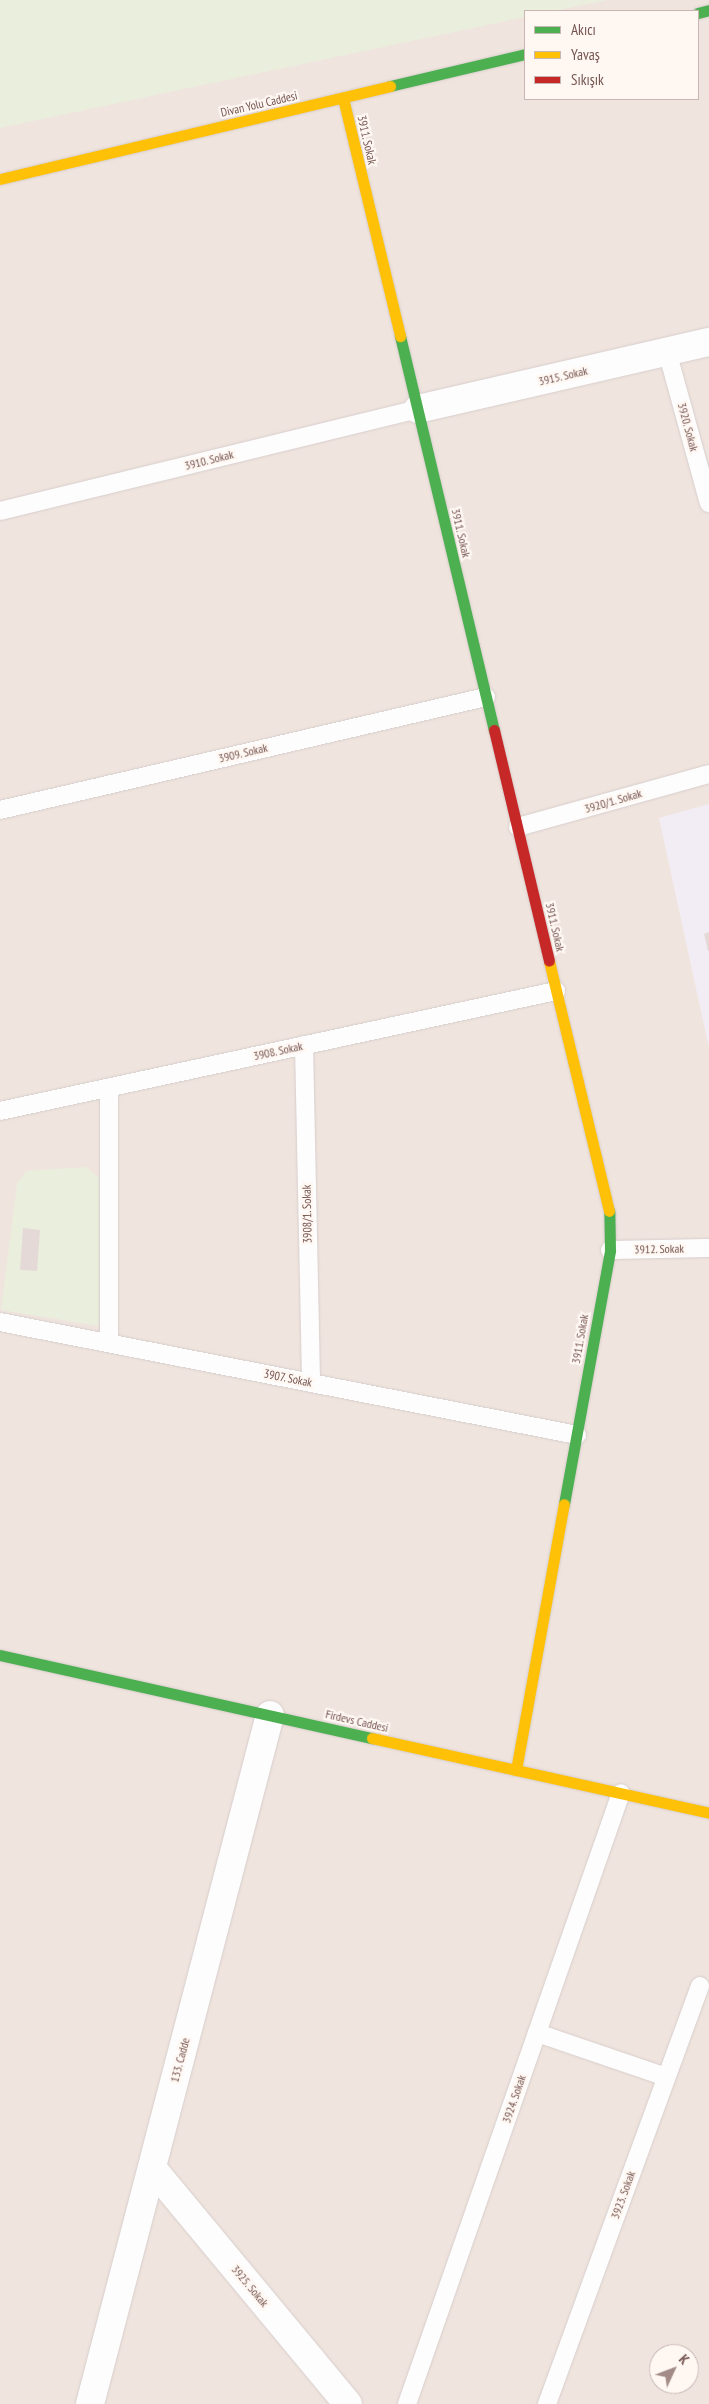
<!DOCTYPE html>
<meta charset="utf-8">
<style>
body{margin:0}
#map{position:relative;width:709px;height:2404px;overflow:hidden;background:#f8f3f0;font-family:"PT Sans Narrow",sans-serif}
div>[style]{position:absolute}
.residential>*{inset:0;background:#f0e4de}
.education>*{inset:0;background:#f2edf4}
.green>*{inset:0;background:#eaeedc}
.building>*{inset:0;background:#e5d9d7}
.roads{filter:drop-shadow(0 0 1px #d6cecc) drop-shadow(0 0 1px #d6cecc)}
.lane>*{height:18px;margin:-9px;padding:0 9px;transform-origin:9px;border-radius:9px;background:#fefdfd}
.street>*{height:28px;margin:-14px;padding:0 14px;transform-origin:14px;border-radius:14px;background:#fefdfd}
.fast>*{height:11px;margin:-5.5px;padding:0 5.5px;transform-origin:5.5px;border-radius:5.5px;background:#4caf50}
.slow>*{height:11px;margin:-5.5px;padding:0 5.5px;transform-origin:5.5px;border-radius:5.5px;background:#ffc107}
.jam>*{height:11px;margin:-5.5px;padding:0 5.5px;transform-origin:5.5px;border-radius:5.5px;background:#c62828}
span{translate:-50% -50%;white-space:nowrap;text-align:center;line-height:1.15;-webkit-text-stroke:4.5px #fef7f2;paint-order:stroke}
.street-label{font-size:12px;color:#755450}
.legend{position:absolute;left:524px;top:10px;width:175px;height:90px;box-sizing:border-box;background:#fef7f2;border:1px solid #c7b6b1;margin:0;padding:6px 9px;list-style:none;font-size:15px;color:#755450}
.legend li{display:flex;align-items:center;gap:10px;height:25px}
.legend b{width:25px;border:1px solid #c7b6b1}
.north{position:absolute;left:649px;top:2344px;width:50px;height:50px;box-sizing:border-box;background:#fef7f2;border:1px solid #c7b6b1;border-radius:50%;rotate:47deg;font-size:14px;font-weight:700;line-height:20px;text-align:center;color:#755450}
.north::after{content:'';display:block;margin:auto;width:18px;height:22px;background:#a38c88;clip-path:polygon(50% 0,100% 100%,50% 72%,0 100%)}
</style>
<div id="map">
<div class="residential">
<div style="clip-path:polygon(evenodd,0 0,709px 0,709px 2404px,0 2404px,0 0,525px 11px,698px 11px,698px 99px,525px 99px,525px 11px,0 0,659px 2354px,689px 2354px,689px 2384px,659px 2384px,659px 2354px)"></div>
</div>
<div class="education">
<div style="clip-path:polygon(709px 804px,709px 1048px,659px 818px)"></div>
</div>
<div class="green">
<div style="clip-path:polygon(0 0,607px 0,554px 11px,525px 11px,525px 17px,0 128px)"></div>
<div style="clip-path:polygon(86px 1167px,99px 1178px,99px 1326px,1px 1310px,17px 1184px,26px 1171px)"></div>
</div>
<div class="building">
<div style="clip-path:polygon(709px 932px,709px 951px,708px 951px,704px 934px)"></div>
<div style="clip-path:polygon(23px 1228px,40px 1230px,37px 1271px,20px 1270px)"></div>
</div>
<div class="roads">
<div class="lane">
<div style="left:667px;top:351px;width:158px;rotate:74.6deg"></div>
<div style="left:0;top:511px;width:430px;rotate:-13.7deg"></div>
<div style="left:0;top:810px;width:499px;rotate:-13.1deg"></div>
<div style="left:518px;top:827px;width:198px;rotate:-15.5deg"></div>
<div style="left:304px;top:1045px;width:337px;rotate:88.8deg"></div>
<div style="left:109px;top:1088px;width:255px;rotate:90deg"></div>
<div style="left:0;top:1111px;width:569px;rotate:-12.18deg"></div>
<div style="left:610px;top:1250px;width:99px;rotate:-1.2deg"></div>
<div style="left:0;top:1322px;width:588px;rotate:11.08deg"></div>
<div style="left:537px;top:2033px;width:136px;rotate:18.8deg"></div>
<div style="left:407px;top:2404px;width:647px;rotate:-70.7deg"></div>
<div style="left:547px;top:2404px;width:445px;rotate:-69.9deg"></div>
</div>
<div class="street">
<div style="left:418px;top:409px;width:299px;rotate:-13deg"></div>
<div style="left:152px;top:2168px;width:307px;rotate:50.3deg"></div>
<div style="left:90px;top:2404px;width:712px;rotate:-75.36deg"></div>
</div>
<div class="fast">
<div style="left:698px;top:13px;width:11px;rotate:-15deg"></div>
<div style="left:390px;top:86px;width:139px;rotate:-13.3deg"></div>
<div style="left:400px;top:336px;width:405px;rotate:76.6deg"></div>
<div style="left:564px;top:1504px;width:258px;rotate:-79.7deg"></div>
<div style="left:610px;top:1250px;width:39px;rotate:-91deg"></div>
<div style="left:0;top:1655px;width:381px;rotate:12.6deg"></div>
</div>
<div class="slow">
<div style="left:343px;top:98px;width:245px;rotate:76.5deg"></div>
<div style="left:0;top:179px;width:401px;rotate:-13.4deg"></div>
<div style="left:549px;top:961px;width:257px;rotate:76.5deg"></div>
<div style="left:372px;top:1738px;width:345px;rotate:12.5deg"></div>
<div style="left:516px;top:1770px;width:270px;rotate:-79.8deg"></div>
</div>
<div class="jam">
<div style="left:494px;top:730px;width:237px;rotate:76.6deg"></div>
</div>
</div>
<div class="street-label">
<span style="left:259px;top:104px;rotate:-13deg">Divan Yolu Caddesi</span>
<span style="left:367px;top:140px;rotate:77deg">3911. Sokak</span>
<span style="left:563px;top:376px;rotate:-13deg">3915. Sokak</span>
<span style="left:688px;top:427px;rotate:75deg">3920. Sokak</span>
<span style="left:209px;top:460px;rotate:-14deg">3910. Sokak</span>
<span style="left:461px;top:533px;rotate:77deg">3911. Sokak</span>
<span style="left:243px;top:753px;rotate:-13deg">3909. Sokak</span>
<span style="left:613px;top:801px;rotate:-16deg">3920/1. Sokak</span>
<span style="left:555px;top:927px;rotate:77deg">3911. Sokak</span>
<span style="left:278px;top:1051px;rotate:-12deg">3908. Sokak</span>
<span style="left:307px;top:1214px;rotate:-91deg">3908/1. Sokak</span>
<span style="left:659px;top:1249px;rotate:-1deg">3912. Sokak</span>
<span style="left:580px;top:1339px;rotate:-80deg">3911. Sokak</span>
<span style="left:288px;top:1378px;rotate:11deg">3907. Sokak</span>
<span style="left:357px;top:1721px;rotate:13deg">Firdevs Caddesi</span>
<span style="left:180px;top:2060px;rotate:-75deg">133. Cadde</span>
<span style="left:514px;top:2099px;rotate:-71deg">3924. Sokak</span>
<span style="left:623px;top:2195px;rotate:-70deg">3923. Sokak</span>
<span style="left:250px;top:2286px;rotate:50deg">3925. Sokak</span>
</div>
<ul class="legend">
<li><b style="height:6px;background:#4caf50"></b>Akıcı</li>
<li><b style="height:6px;background:#ffc107"></b>Yavaş</li>
<li><b style="height:6px;background:#c62828"></b>Sıkışık</li>
</ul>
<div class="north">K</div>
</div>
